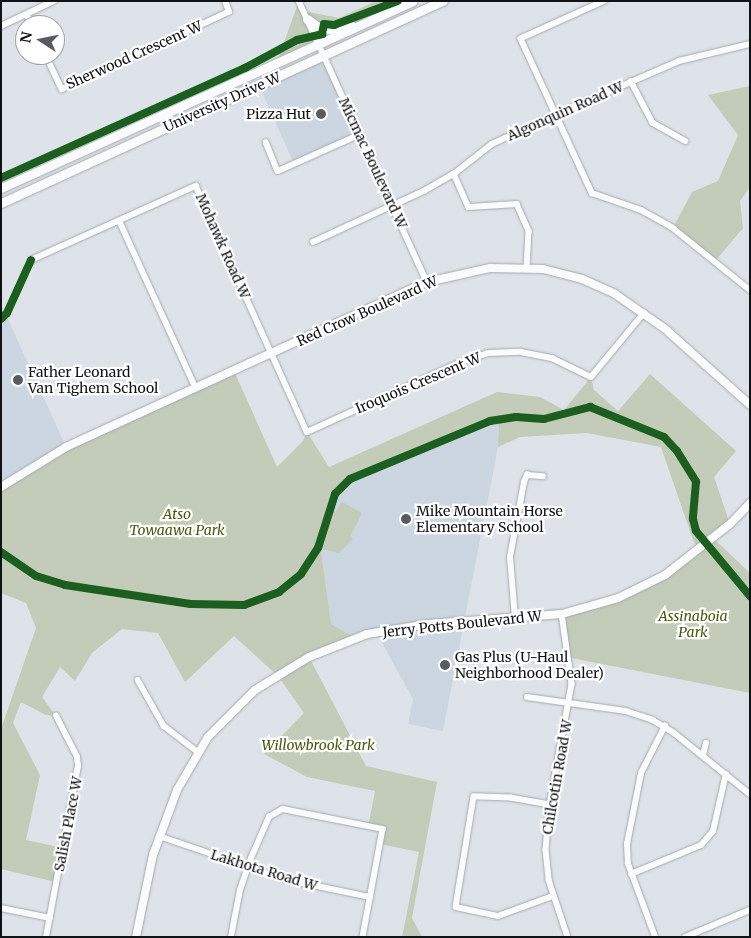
<!DOCTYPE html>
<style>
body{margin:0}
#map{position:relative;width:751px;height:938px;overflow:hidden;background:#dde3e8;font-family:Merriweather,serif}
div>[style]{position:absolute}
.built>*{inset:0;background:#cbd6e0}
.green>*{inset:0;background:#c3ccb8}
.roads{filter:drop-shadow(0 0 1px #a5a9ad) drop-shadow(0 0 1px #a5a9ad)}
.minor>*{height:5.5px;margin:-2.75px;padding:0 2.75px;transform-origin:2.75px;border-radius:2.75px;background:#fafbfc}
.tertiary>*{height:8px;margin:-4px;padding:0 4px;transform-origin:4px;border-radius:4px;background:#fafbfc}
.secondary>*{height:9px;margin:-4.5px;padding:0 4.5px;transform-origin:4.5px;border-radius:4.5px;background:#fafbfc}
.primary>*{height:9px;margin:-4.5px;padding:0 4.5px;transform-origin:4.5px;border-radius:4.5px;background:#fafbfc}
.cycleway>*{height:8px;margin:-4px;padding:0 4px;transform-origin:4px;border-radius:4px;background:#1b5e20}
.dots>*{width:14px;height:14px;translate:-50% -50%;box-sizing:border-box;border:2px solid #fff;border-radius:50%}
span{translate:-50% -50%;white-space:nowrap;text-align:center;line-height:1.15;-webkit-text-stroke:4.5px #fff;paint-order:stroke}
.street-label{font-size:14px;color:#101316}
.poi-label{font-size:14px;color:#101316}
.right{translate:-100% -50%;text-align:right}
.left{translate:0 -50%;text-align:left}
.park-label{font-size:14px;color:#495811;font-style:italic}
.frame{position:absolute;inset:0;border:2px solid #101316;pointer-events:none}
.north{position:absolute;left:15px;top:15px;width:50px;height:50px;box-sizing:border-box;background:#fff;border:1px solid #9fa1a2;border-radius:50%;rotate:281deg;font-size:14px;font-weight:700;line-height:20px;text-align:center;color:#101316}
.north::after{content:'';display:block;margin:auto;width:18px;height:22px;background:#585c60;clip-path:polygon(50% 0,100% 100%,50% 72%,0 100%)}
</style>
<div id="map">
<div class="built">
<div style="clip-path:polygon(324px 56px,359px 135px,294px 164px,259px 85px)"></div>
<div style="clip-path:polygon(1px 304px,66px 447px,1px 487px)"></div>
<div style="clip-path:polygon(499px 419px,498px 447px,443px 731px,408px 724px,413px 699px,376px 632px,354px 637px,331px 624px,321px 548px,337px 490px,354px 477px)"></div>
</div>
<div class="green">
<div style="clip-path:polygon(299px 1px,304px 11px,339px 18px,376px 1px,413px 1px,276px 64px)"></div>
<div style="clip-path:polygon(750px 86px,750px 187px,740px 201px,743px 228px,716px 260px,673px 228px,692px 192px,718px 181px,738px 135px,708px 95px)"></div>
<div style="clip-path:polygon(234px 371px,277px 467px,303px 441px,307px 432px,329px 467px,497px 392px,540px 397px,564px 410px,591px 377px,594px 390px,618px 411px,650px 374px,736px 451px,714px 477px,731px 527px,713px 538px,750px 573px,750px 693px,571px 658px,562px 614px,595px 606px,701px 552px,693px 540px,661px 447px,587px 433px,520px 437px,498px 447px,499px 419px,490px 421px,354px 477px,337px 490px,332px 510px,335px 512px,342px 502px,362px 513px,350px 537px,353px 539px,339px 553px,321px 549px,331px 624px,354px 637px,309px 657px,366px 766px,437px 782px,412px 918px,422px 937px,402px 937px,419px 852px,380px 844px,383px 829px,368px 827px,375px 791px,307px 777px,264px 754px,304px 713px,278px 676px,234px 636px,185px 682px,158px 633px,122px 629px,92px 653px,75px 681px,60px 667px,42px 697px,56px 716px,46px 715px,21px 702px,13px 723px,40px 775px,26px 840px,63px 848px,56px 882px,1px 869px,1px 729px,36px 628px,26px 603px,1px 593px,1px 487px,33px 465px)"></div>
</div>
<div class="roads">
<div class="minor">
<div style="left:299px;top:1px;width:309px;rotate:65.5deg"></div>
<div style="left:605px;top:1px;width:92px;rotate:155.7deg"></div>
<div style="left:521px;top:39px;width:170px;rotate:65.2deg"></div>
<div style="left:592px;top:193px;width:52px;rotate:19.1deg"></div>
<div style="left:641px;top:210px;width:37px;rotate:29deg"></div>
<div style="left:673px;top:228px;width:99px;rotate:38.8deg"></div>
<div style="left:27px;top:14px;width:12px;rotate:66deg"></div>
<div style="left:1px;top:26px;width:59px;rotate:-25.3deg"></div>
<div style="left:46px;top:55px;width:38px;rotate:65deg"></div>
<div style="left:62px;top:89px;width:184px;rotate:-24.8deg"></div>
<div style="left:229px;top:12px;width:12px;rotate:-110deg"></div>
<div style="left:631px;top:81px;width:47px;rotate:62.4deg"></div>
<div style="left:653px;top:123px;width:37px;rotate:29deg"></div>
<div style="left:266px;top:142px;width:31px;rotate:68deg"></div>
<div style="left:278px;top:171px;width:89px;rotate:-24deg"></div>
<div style="left:454px;top:174px;width:36px;rotate:66deg"></div>
<div style="left:469px;top:207px;width:48px;rotate:-3.6deg"></div>
<div style="left:517px;top:204px;width:30px;rotate:66deg"></div>
<div style="left:529px;top:231px;width:36px;rotate:93deg"></div>
<div style="left:120px;top:222px;width:183px;rotate:65.4deg"></div>
<div style="left:313px;top:242px;width:122px;rotate:-24.7deg"></div>
<div style="left:424px;top:191px;width:34px;rotate:-30deg"></div>
<div style="left:454px;top:174px;width:48px;rotate:-38.3deg"></div>
<div style="left:492px;top:144px;width:69px;rotate:-24.7deg"></div>
<div style="left:555px;top:115px;width:135px;rotate:-23.5deg"></div>
<div style="left:679px;top:61px;width:73px;rotate:-13.5deg"></div>
<div style="left:31px;top:260px;width:181px;rotate:-24.2deg"></div>
<div style="left:196px;top:186px;width:270px;rotate:65.7deg"></div>
<div style="left:307px;top:432px;width:169px;rotate:-24.4deg"></div>
<div style="left:461px;top:362px;width:28px;rotate:-18deg"></div>
<div style="left:488px;top:353px;width:33px;rotate:-2deg"></div>
<div style="left:521px;top:352px;width:32px;rotate:11deg"></div>
<div style="left:552px;top:358px;width:43px;rotate:26deg"></div>
<div style="left:591px;top:377px;width:83px;rotate:-50.4deg"></div>
<div style="left:562px;top:614px;width:71px;rotate:81.9deg"></div>
<div style="left:572px;top:684px;width:123px;rotate:100.3deg"></div>
<div style="left:550px;top:805px;width:45px;rotate:95.1deg"></div>
<div style="left:546px;top:850px;width:30px;rotate:84deg"></div>
<div style="left:549px;top:880px;width:60px;rotate:71.6deg"></div>
<div style="left:515px;top:618px;width:61px;rotate:-94.7deg"></div>
<div style="left:510px;top:557px;width:76px;rotate:-79.4deg"></div>
<div style="left:524px;top:482px;width:8px;rotate:-67deg"></div>
<div style="left:527px;top:475px;width:16px;rotate:4deg"></div>
<div style="left:138px;top:680px;width:53px;rotate:60.5deg"></div>
<div style="left:164px;top:726px;width:43px;rotate:37.4deg"></div>
<div style="left:527px;top:697px;width:100px;rotate:8deg"></div>
<div style="left:626px;top:711px;width:28px;rotate:18deg"></div>
<div style="left:653px;top:720px;width:23px;rotate:31deg"></div>
<div style="left:673px;top:732px;width:99px;rotate:38.8deg"></div>
<div style="left:703px;top:755px;width:12px;rotate:-76deg"></div>
<div style="left:550px;top:805px;width:40px;rotate:-170deg"></div>
<div style="left:511px;top:798px;width:37px;rotate:-178deg"></div>
<div style="left:474px;top:797px;width:111px;rotate:99.3deg"></div>
<div style="left:456px;top:907px;width:43px;rotate:12.1deg"></div>
<div style="left:498px;top:916px;width:59px;rotate:-20deg"></div>
<div style="left:159px;top:836px;width:136px;rotate:18.8deg"></div>
<div style="left:288px;top:880px;width:84px;rotate:11.7deg"></div>
<div style="left:631px;top:874px;width:76px;rotate:-22.5deg"></div>
<div style="left:701px;top:845px;width:18px;rotate:-49deg"></div>
<div style="left:713px;top:831px;width:58px;rotate:-77.2deg"></div>
<div style="left:1px;top:908px;width:50px;rotate:11.5deg"></div>
<div style="left:46px;top:937px;width:174px;rotate:-79.4deg"></div>
<div style="left:78px;top:766px;width:9px;rotate:-96deg"></div>
<div style="left:77px;top:757px;width:46px;rotate:-117.1deg"></div>
<div style="left:231px;top:937px;width:48px;rotate:-79.2deg"></div>
<div style="left:240px;top:890px;width:34px;rotate:-71deg"></div>
<div style="left:251px;top:858px;width:45px;rotate:-66.3deg"></div>
<div style="left:269px;top:817px;width:16px;rotate:-30deg"></div>
<div style="left:283px;top:809px;width:102px;rotate:11.3deg"></div>
<div style="left:383px;top:829px;width:110px;rotate:100.5deg"></div>
<div style="left:655px;top:937px;width:78px;rotate:-110.3deg"></div>
<div style="left:628px;top:864px;width:20px;rotate:-93deg"></div>
<div style="left:627px;top:844px;width:72px;rotate:-78.8deg"></div>
<div style="left:641px;top:773px;width:53px;rotate:-62.9deg"></div>
<div style="left:685px;top:937px;width:70px;rotate:-22.6deg"></div>
</div>
<div class="tertiary">
<div style="left:1px;top:487px;width:76px;rotate:-31.6deg"></div>
<div style="left:66px;top:447px;width:397px;rotate:-24.6deg"></div>
<div style="left:427px;top:282px;width:65px;rotate:-12.5deg"></div>
<div style="left:490px;top:268px;width:53px;rotate:1.1deg"></div>
<div style="left:543px;top:269px;width:40px;rotate:14.4deg"></div>
<div style="left:582px;top:279px;width:36px;rotate:24deg"></div>
<div style="left:615px;top:294px;width:60px;rotate:34.8deg"></div>
<div style="left:664px;top:328px;width:115px;rotate:41.8deg"></div>
<div style="left:136px;top:937px;width:84px;rotate:-78.3deg"></div>
<div style="left:153px;top:855px;width:69px;rotate:-69.7deg"></div>
<div style="left:177px;top:790px;width:61px;rotate:-59.7deg"></div>
<div style="left:208px;top:737px;width:66px;rotate:-45deg"></div>
<div style="left:255px;top:690px;width:63px;rotate:-31.4deg"></div>
<div style="left:309px;top:657px;width:62px;rotate:-21.6deg"></div>
<div style="left:367px;top:634px;width:62px;rotate:-9.3deg"></div>
<div style="left:428px;top:624px;width:134px;rotate:-4.3deg"></div>
<div style="left:562px;top:614px;width:58px;rotate:-15.9deg"></div>
<div style="left:618px;top:598px;width:52px;rotate:-26.1deg"></div>
<div style="left:665px;top:575px;width:84px;rotate:-38.2deg"></div>
<div style="left:731px;top:523px;width:28px;rotate:-46deg"></div>
</div>
<div class="secondary">
<div style="left:307px;top:19px;width:19px;rotate:35deg"></div>
<div style="left:323px;top:30px;width:29px;rotate:-8deg"></div>
</div>
<div class="primary">
<div style="left:1px;top:188px;width:452px;rotate:-24.4deg"></div>
<div style="left:1px;top:203px;width:486px;rotate:-24.6deg"></div>
</div>
</div>
<div class="cycleway">
<div style="left:1px;top:178px;width:268px;rotate:-24.3deg"></div>
<div style="left:245px;top:68px;width:59px;rotate:-28.3deg"></div>
<div style="left:297px;top:40px;width:26px;rotate:-13deg"></div>
<div style="left:322px;top:34px;width:10px;rotate:-79deg"></div>
<div style="left:324px;top:24px;width:10px;rotate:6deg"></div>
<div style="left:334px;top:25px;width:68px;rotate:-20.6deg"></div>
<div style="left:1px;top:319px;width:8px;rotate:-45deg"></div>
<div style="left:7px;top:313px;width:58px;rotate:-65.6deg"></div>
<div style="left:1px;top:552px;width:42px;rotate:34.4deg"></div>
<div style="left:36px;top:576px;width:30px;rotate:17deg"></div>
<div style="left:65px;top:585px;width:127px;rotate:8.6deg"></div>
<div style="left:191px;top:604px;width:53px;rotate:1.1deg"></div>
<div style="left:244px;top:605px;width:37px;rotate:-20deg"></div>
<div style="left:279px;top:592px;width:28px;rotate:-39deg"></div>
<div style="left:301px;top:574px;width:31px;rotate:-57deg"></div>
<div style="left:318px;top:548px;width:57px;rotate:-72.5deg"></div>
<div style="left:335px;top:494px;width:21px;rotate:-45deg"></div>
<div style="left:350px;top:479px;width:152px;rotate:-22.5deg"></div>
<div style="left:490px;top:421px;width:26px;rotate:-9deg"></div>
<div style="left:516px;top:417px;width:28px;rotate:4deg"></div>
<div style="left:544px;top:419px;width:48px;rotate:-14.6deg"></div>
<div style="left:590px;top:407px;width:80px;rotate:22.1deg"></div>
<div style="left:664px;top:437px;width:19px;rotate:47deg"></div>
<div style="left:677px;top:451px;width:36px;rotate:58deg"></div>
<div style="left:696px;top:482px;width:37px;rotate:95deg"></div>
<div style="left:693px;top:519px;width:12px;rotate:76deg"></div>
<div style="left:696px;top:531px;width:85px;rotate:50.3deg"></div>
</div>
<div class="dots">
<div style="left:321px;top:114px;background:#585c60"></div>
<div style="left:18px;top:380px;background:#585c60"></div>
<div style="left:406px;top:519px;background:#585c60"></div>
<div style="left:445px;top:665px;background:#585c60"></div>
</div>
<div class="street-label">
<span style="left:134px;top:55px;rotate:-24deg">Sherwood Crescent W</span>
<span style="left:222px;top:102px;rotate:-24deg">University Drive W</span>
<span style="left:565px;top:111px;rotate:-24deg">Algonquin Road W</span>
<span style="left:373px;top:163px;rotate:65deg">Micmac Boulevard W</span>
<span style="left:223px;top:246px;rotate:66deg">Mohawk Road W</span>
<span style="left:367px;top:311px;rotate:-24deg">Red Crow Boulevard W</span>
<span style="left:418px;top:383px;rotate:-23deg">Iroquois Crescent W</span>
<span style="left:462px;top:624px;rotate:-6deg">Jerry Potts Boulevard W</span>
<span style="left:557px;top:777px;rotate:-80deg">Chilcotin Road W</span>
<span style="left:68px;top:824px;rotate:-79deg">Salish Place W</span>
<span style="left:264px;top:870px;rotate:17deg">Lakhota Road W</span>
</div>
<div class="poi-label">
<span class="right" style="left:311px;top:114px">Pizza Hut</span>
<span class="left" style="left:28px;top:380px">Father Leonard<br>Van Tighem School</span>
<span class="left" style="left:416px;top:519px">Mike Mountain Horse<br>Elementary School</span>
<span class="left" style="left:455px;top:665px">Gas Plus (U-Haul<br>Neighborhood Dealer)</span>
</div>
<div class="park-label">
<span style="left:177px;top:522px">Atso<br>Towaawa Park</span>
<span style="left:693px;top:624px">Assinaboia<br>Park</span>
<span style="left:318px;top:745px">Willowbrook Park</span>
</div>
<div class="frame"></div>
<div class="north">N</div>
</div>
